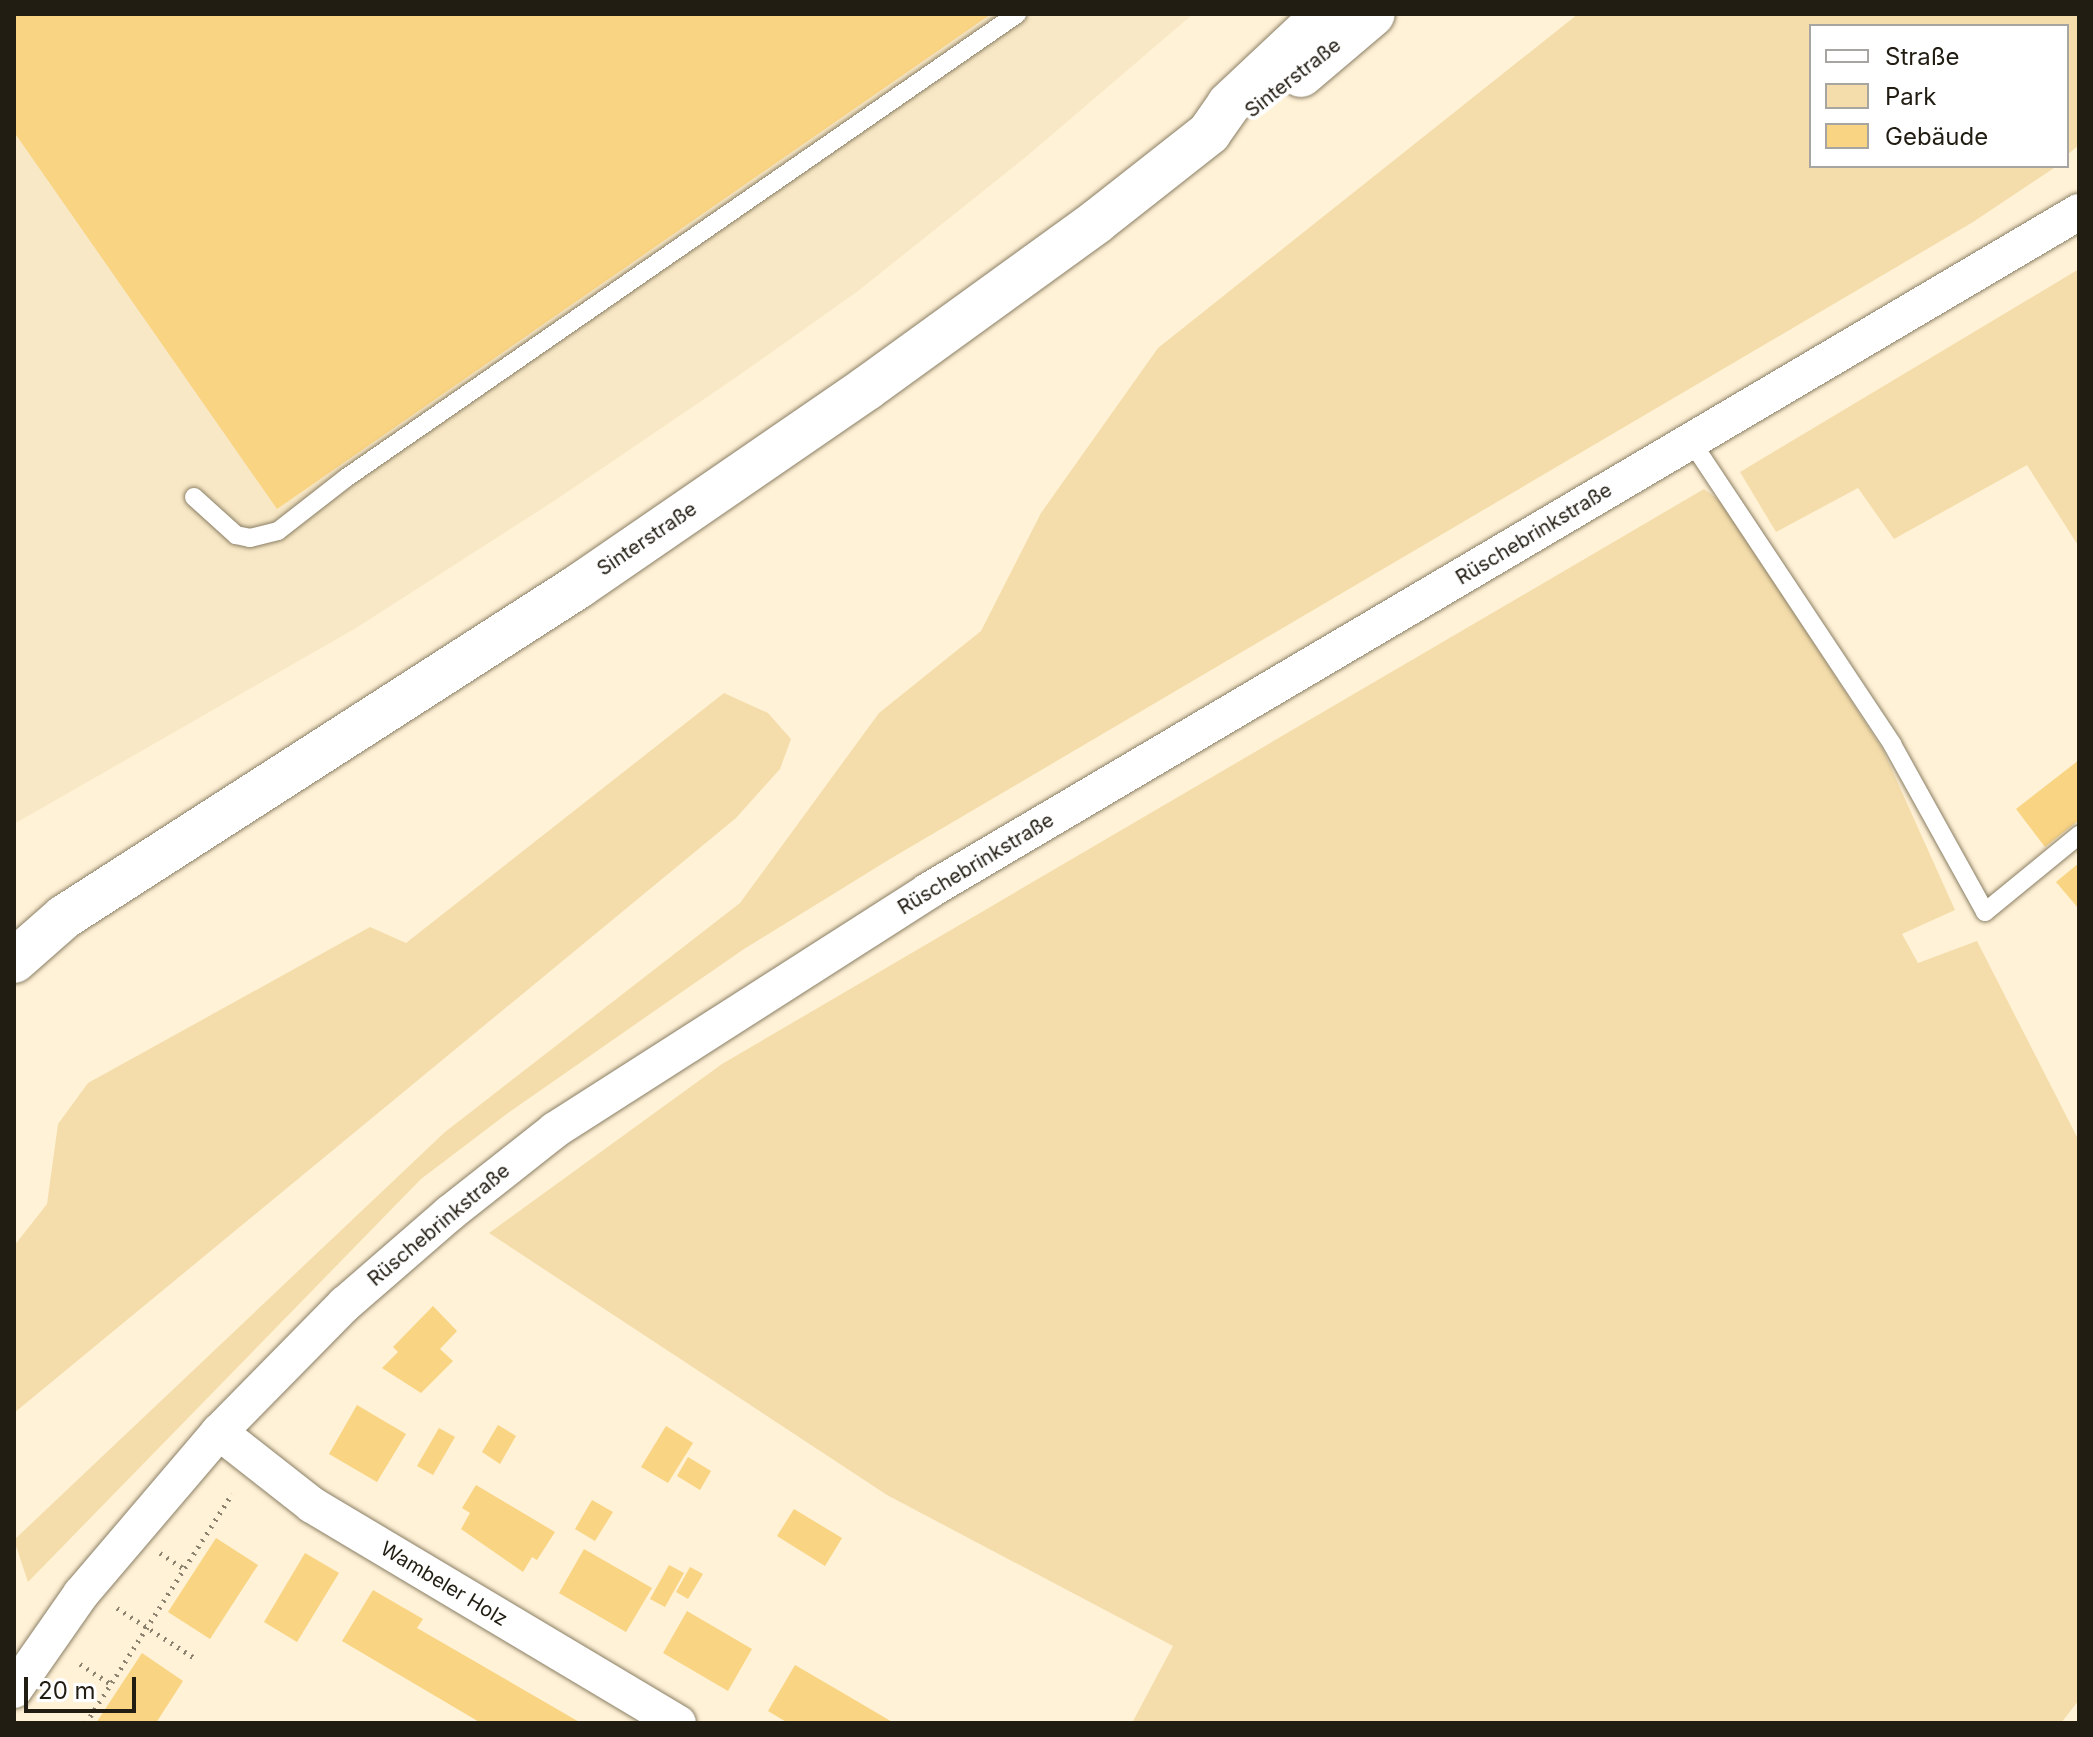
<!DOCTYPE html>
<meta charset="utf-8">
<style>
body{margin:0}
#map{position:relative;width:2093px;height:1737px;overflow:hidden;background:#fff2d6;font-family:Inter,sans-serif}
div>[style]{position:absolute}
.built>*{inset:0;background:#f8e8c5}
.green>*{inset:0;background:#f4ddab}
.building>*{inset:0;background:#f9d483}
.path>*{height:5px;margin-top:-2.5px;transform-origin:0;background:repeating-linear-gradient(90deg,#8b8270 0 2px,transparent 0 8px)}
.roads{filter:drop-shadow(0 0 2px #8a7e65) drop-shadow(0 0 2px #8a7e65)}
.lane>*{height:18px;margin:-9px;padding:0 9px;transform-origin:9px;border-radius:9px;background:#fff}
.street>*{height:36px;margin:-18px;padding:0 18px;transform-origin:18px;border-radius:18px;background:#fff}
.secondary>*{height:44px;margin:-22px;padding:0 22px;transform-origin:22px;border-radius:22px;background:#fff}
span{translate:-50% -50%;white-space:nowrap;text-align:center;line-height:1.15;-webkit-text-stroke:8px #fff;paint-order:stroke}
.street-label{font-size:20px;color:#221d13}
.frame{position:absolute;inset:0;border:16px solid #221d13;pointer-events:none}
.legend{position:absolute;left:1809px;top:24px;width:260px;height:144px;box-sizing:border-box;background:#fff;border:2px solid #a7a5a1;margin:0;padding:10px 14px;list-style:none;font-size:24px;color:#221d13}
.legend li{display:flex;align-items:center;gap:16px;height:40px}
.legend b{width:40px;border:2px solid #a7a5a1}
.scale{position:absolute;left:24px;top:1677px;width:112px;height:36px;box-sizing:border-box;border:4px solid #221d13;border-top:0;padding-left:10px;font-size:24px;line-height:28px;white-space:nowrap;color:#221d13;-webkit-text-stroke:6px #fff;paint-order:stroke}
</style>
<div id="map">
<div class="built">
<div style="clip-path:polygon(14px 14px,1193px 14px,1027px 156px,858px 291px,735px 378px,557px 499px,356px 628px,14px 824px)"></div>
</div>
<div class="green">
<div style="clip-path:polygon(1578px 14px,2078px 14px,2079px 145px,2067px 155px,2067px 26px,1811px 26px,1811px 166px,2057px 166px,1973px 222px,890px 859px,744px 949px,663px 1005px,508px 1113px,421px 1179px,28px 1582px,14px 1540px,445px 1132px,740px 903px,879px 713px,981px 631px,1041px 513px,1158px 348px)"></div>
<div style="clip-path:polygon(2079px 269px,2079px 547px,2027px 465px,1894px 539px,1858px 488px,1776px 532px,1740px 472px)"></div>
<div style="clip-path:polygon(1704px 489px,1723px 503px,1883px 750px,1955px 910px,1902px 934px,1918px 963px,1977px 941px,2079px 1141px,2079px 1700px,2061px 1723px,1132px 1723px,1173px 1646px,887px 1495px,489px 1233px,722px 1064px)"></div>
<div style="clip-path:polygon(724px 693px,768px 713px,791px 739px,780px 769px,736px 818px,14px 1413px,14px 1246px,47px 1204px,58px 1124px,88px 1083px,370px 927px,406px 943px)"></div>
</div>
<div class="building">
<div style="clip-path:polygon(14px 14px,991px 14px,277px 509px,14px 132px)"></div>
<div style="clip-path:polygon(2079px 760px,2079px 820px,2045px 847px,2016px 809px)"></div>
<div style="clip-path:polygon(2079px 863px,2079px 909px,2056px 882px)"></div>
<div style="clip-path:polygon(433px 1306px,457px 1331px,440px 1349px,453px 1361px,421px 1393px,382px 1368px,398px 1352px,393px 1347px)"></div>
<div style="clip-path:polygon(357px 1405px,406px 1434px,377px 1482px,329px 1454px)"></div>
<div style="clip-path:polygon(498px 1425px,516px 1436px,500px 1464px,482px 1452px)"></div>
<div style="clip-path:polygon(666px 1426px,693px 1443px,668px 1483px,641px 1467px)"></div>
<div style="clip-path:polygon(439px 1428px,455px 1437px,433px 1475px,417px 1466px)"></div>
<div style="clip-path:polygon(688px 1457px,711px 1471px,700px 1490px,677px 1476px)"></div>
<div style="clip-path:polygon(476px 1485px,555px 1532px,537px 1560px,532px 1557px,523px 1572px,461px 1529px,470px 1513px,462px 1508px)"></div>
<div style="clip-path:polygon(592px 1500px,613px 1512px,595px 1541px,575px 1529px)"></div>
<div style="clip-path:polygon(794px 1509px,842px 1538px,825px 1566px,777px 1536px)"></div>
<div style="clip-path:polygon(216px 1538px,258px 1565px,210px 1639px,168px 1612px)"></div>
<div style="clip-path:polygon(584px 1549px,652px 1588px,626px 1632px,559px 1593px)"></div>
<div style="clip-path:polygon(305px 1553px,339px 1573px,297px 1642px,264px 1622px)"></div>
<div style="clip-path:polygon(669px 1565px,684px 1573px,665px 1607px,650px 1599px)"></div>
<div style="clip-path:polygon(690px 1567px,703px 1574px,688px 1599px,676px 1592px)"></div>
<div style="clip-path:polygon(373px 1590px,423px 1619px,417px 1628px,581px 1723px,481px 1723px,342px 1641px)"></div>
<div style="clip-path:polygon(687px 1611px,752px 1649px,728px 1691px,663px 1653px)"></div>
<div style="clip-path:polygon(142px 1653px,183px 1681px,156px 1723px,96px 1723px)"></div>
<div style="clip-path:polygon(795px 1665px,843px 1693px,894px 1723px,788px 1723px,768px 1711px)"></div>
</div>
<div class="path">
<div style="left:160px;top:1553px;width:30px;rotate:33deg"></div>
<div style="left:117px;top:1608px;width:94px;rotate:32.8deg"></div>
<div style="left:80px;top:1664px;width:37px;rotate:33deg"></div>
<div style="left:86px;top:1723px;width:272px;rotate:-57.5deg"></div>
</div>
<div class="roads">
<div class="lane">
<div style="left:1691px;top:441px;width:364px;rotate:56.4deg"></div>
<div style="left:1892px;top:744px;width:192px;rotate:61deg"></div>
<div style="left:1985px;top:912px;width:122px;rotate:-39.3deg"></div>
<div style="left:194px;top:497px;width:57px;rotate:42.1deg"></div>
<div style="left:236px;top:535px;width:14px;rotate:12deg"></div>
<div style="left:250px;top:538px;width:29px;rotate:-14deg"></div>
<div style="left:278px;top:531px;width:86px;rotate:-37.9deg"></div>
<div style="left:346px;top:478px;width:816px;rotate:-34.66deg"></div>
</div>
<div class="street">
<div style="left:219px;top:1432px;width:118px;rotate:38.1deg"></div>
<div style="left:312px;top:1505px;width:426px;rotate:30.8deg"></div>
<div style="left:14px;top:1690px;width:117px;rotate:-55.1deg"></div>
<div style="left:81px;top:1594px;width:213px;rotate:-49.6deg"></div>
<div style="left:219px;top:1432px;width:180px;rotate:-45.5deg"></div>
<div style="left:345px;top:1304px;width:139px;rotate:-40.9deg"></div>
<div style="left:450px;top:1213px;width:134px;rotate:-38.3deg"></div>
<div style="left:555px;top:1130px;width:443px;rotate:-32.6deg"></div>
<div style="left:928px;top:891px;width:1336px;rotate:-30.54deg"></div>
</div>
<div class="secondary">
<div style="left:1301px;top:75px;width:94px;rotate:-40.3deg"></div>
<div style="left:14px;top:961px;width:67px;rotate:-41.3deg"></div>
<div style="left:64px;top:917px;width:612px;rotate:-32.73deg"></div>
<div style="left:579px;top:586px;width:349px;rotate:-34.5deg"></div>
<div style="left:867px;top:388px;width:283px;rotate:-35.9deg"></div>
<div style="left:1096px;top:222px;width:144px;rotate:-38.2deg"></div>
<div style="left:1209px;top:133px;width:35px;rotate:-55deg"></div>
<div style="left:1229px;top:104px;width:132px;rotate:-43.2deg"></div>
</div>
</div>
<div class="street-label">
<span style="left:1293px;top:78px;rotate:-38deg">Sinterstraße</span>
<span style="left:1534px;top:534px;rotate:-31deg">Rüschebrinkstraße</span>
<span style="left:647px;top:539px;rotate:-34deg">Sinterstraße</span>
<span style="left:976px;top:864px;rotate:-31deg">Rüschebrinkstraße</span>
<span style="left:439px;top:1225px;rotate:-40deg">Rüschebrinkstraße</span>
<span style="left:444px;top:1584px;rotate:31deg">Wambeler Holz</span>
</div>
<div class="frame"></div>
<ul class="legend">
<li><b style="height:10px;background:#fff"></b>Straße</li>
<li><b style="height:22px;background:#f4ddab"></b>Park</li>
<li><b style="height:22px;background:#f9d483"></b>Gebäude</li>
</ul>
<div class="scale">20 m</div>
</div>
